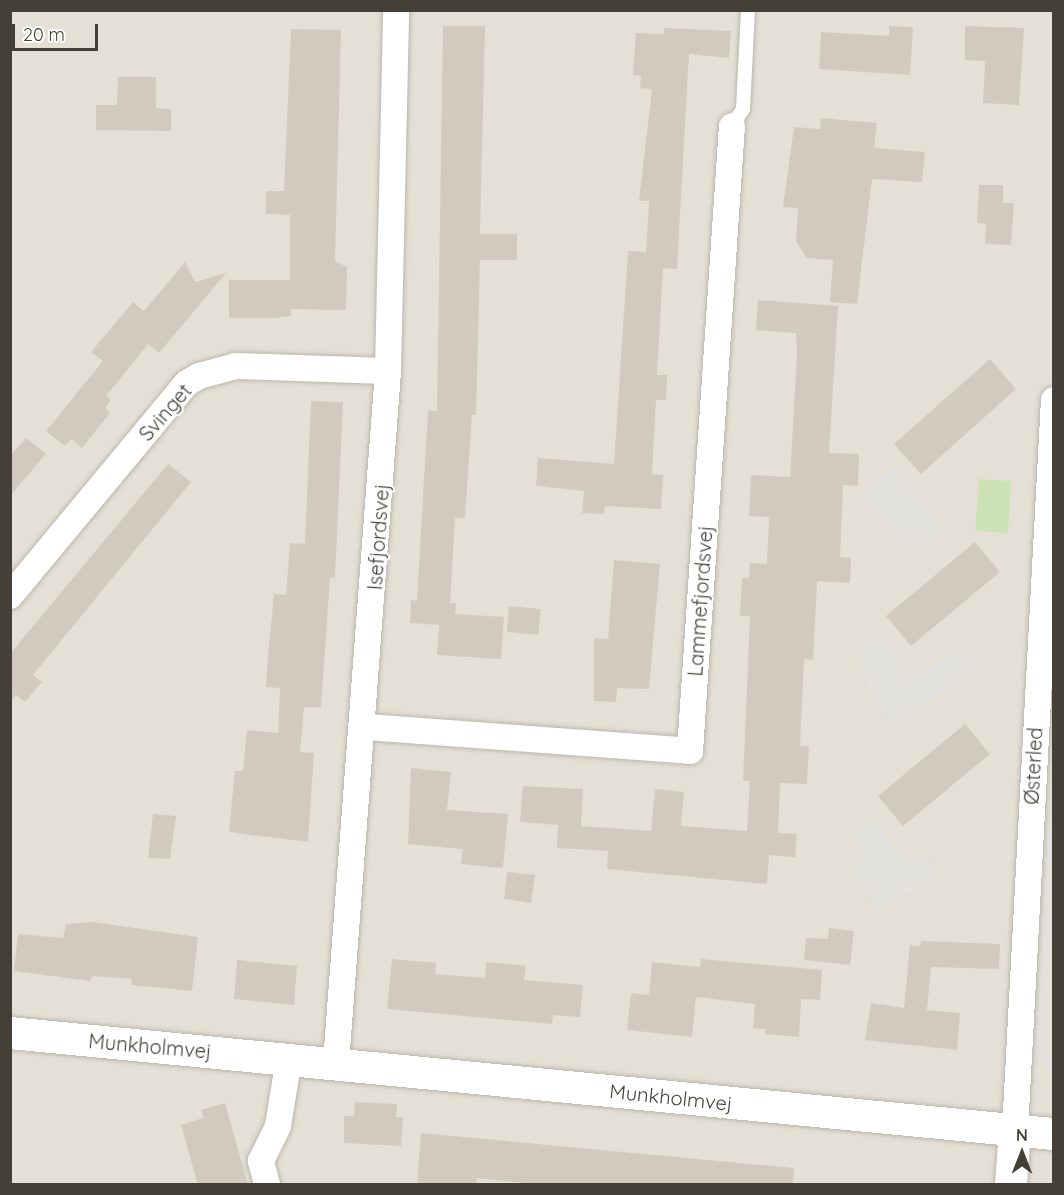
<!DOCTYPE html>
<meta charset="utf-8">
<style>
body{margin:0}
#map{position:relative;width:1064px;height:1195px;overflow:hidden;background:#f2efe7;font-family:Quicksand,sans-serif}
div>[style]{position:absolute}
.residential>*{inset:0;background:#e5e0d6}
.industrial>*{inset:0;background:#e4e0dc}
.green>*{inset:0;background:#cde2b4}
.parking>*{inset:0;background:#e3e2df}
.building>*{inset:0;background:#d2cabe}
.roads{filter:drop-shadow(0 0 2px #bcb6ab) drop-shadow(0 0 2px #bcb6ab)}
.service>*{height:14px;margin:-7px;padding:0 7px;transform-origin:7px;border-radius:7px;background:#fff}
.minor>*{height:26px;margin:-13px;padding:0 13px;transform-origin:13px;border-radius:13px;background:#fff}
.tertiary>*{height:32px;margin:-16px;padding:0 16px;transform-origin:16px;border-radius:16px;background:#fff}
span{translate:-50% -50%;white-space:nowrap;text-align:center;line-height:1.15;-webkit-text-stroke:4.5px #fff;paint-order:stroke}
.street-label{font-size:20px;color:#443f37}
.frame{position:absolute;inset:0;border:12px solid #443f37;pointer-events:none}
.north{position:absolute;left:992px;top:1123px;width:60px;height:60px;-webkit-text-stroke:4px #fff;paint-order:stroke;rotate:0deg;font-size:16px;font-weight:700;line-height:24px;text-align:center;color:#443f37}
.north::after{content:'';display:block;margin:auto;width:21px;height:27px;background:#443f37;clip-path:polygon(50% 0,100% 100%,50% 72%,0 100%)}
.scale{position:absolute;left:12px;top:24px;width:86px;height:27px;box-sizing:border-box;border:3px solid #443f37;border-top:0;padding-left:8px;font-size:18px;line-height:21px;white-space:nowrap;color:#443f37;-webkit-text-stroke:4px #fff;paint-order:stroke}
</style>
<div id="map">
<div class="residential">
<div style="clip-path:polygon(11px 11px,1053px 11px,1053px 1184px,11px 1184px)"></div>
</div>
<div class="industrial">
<div style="clip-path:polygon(1049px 798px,1054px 798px,1053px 1078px,1034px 1052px)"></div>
</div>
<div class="green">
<div style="clip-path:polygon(979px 479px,1011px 481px,1008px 533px,975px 531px)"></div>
</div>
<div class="parking">
<div style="clip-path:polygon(894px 467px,943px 525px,910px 552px,861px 495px)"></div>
<div style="clip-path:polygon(883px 636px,912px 681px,960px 648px,980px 668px,893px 726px,863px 676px,862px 649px)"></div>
<div style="clip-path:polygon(873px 818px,906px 864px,923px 852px,937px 872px,880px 912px,850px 870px,867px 859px,849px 834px)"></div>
</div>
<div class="building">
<div style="clip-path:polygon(443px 26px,485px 26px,480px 234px,517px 234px,517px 260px,480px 260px,476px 415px,472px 415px,465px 518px,455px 518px,450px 603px,456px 603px,455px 614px,504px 617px,501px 659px,437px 655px,439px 625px,410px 623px,411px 600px,417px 601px,428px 410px,437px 411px)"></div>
<div style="clip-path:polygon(889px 26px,913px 27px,910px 75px,819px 69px,821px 32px,889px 36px)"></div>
<div style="clip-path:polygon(965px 26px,1024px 28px,1019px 105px,983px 103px,985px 61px,965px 60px)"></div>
<div style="clip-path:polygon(664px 28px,731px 31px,729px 58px,689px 54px,677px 269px,663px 268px,657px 375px,667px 375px,666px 400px,656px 400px,652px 474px,663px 475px,661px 509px,605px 506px,604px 514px,582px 513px,584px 491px,536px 486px,538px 458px,614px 464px,628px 251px,646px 252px,649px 201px,639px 201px,652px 89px,640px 88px,641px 76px,633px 75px,636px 33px,664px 34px)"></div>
<div style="clip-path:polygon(291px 29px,341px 30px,335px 261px,347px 267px,346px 310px,291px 309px,291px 316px,274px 318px,229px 318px,229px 280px,290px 280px,290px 215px,266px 214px,266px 191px,284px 191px)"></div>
<div style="clip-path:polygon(118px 77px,156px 77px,156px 108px,171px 109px,171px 131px,96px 130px,96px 105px,117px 105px)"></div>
<div style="clip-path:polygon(821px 118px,877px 123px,874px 148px,925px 152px,922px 182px,872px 179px,857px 304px,830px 302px,833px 260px,807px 258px,796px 241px,798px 208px,783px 207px,794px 127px,820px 129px)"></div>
<div style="clip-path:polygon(979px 185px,1003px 185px,1003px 203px,1014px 203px,1011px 245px,985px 244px,986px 224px,977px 223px)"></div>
<div style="clip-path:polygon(185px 262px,195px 282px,226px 273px,159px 353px,148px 344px,106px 396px,111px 400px,105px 408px,110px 413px,82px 448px,71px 439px,65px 446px,46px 431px,103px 361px,91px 352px,133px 302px,144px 311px)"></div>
<div style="clip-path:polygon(758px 300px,838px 306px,829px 453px,859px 454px,858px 486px,843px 485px,840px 557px,851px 558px,850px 583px,817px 581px,813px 660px,804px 659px,800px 746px,809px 746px,807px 784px,780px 783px,778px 833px,797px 834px,795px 857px,769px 855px,767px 884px,607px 869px,608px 851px,557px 848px,558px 825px,520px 822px,523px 786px,583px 789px,581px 826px,651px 831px,655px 789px,684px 792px,681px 826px,747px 831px,750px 781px,743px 781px,750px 616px,740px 616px,742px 578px,749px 578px,750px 563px,767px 564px,769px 517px,749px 516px,751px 475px,790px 477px,797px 354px,796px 333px,756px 330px)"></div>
<div style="clip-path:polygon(990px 359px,1016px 389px,921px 474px,894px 444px)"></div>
<div style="clip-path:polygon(311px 401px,343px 402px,335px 578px,330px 578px,321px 707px,304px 707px,300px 752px,314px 753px,308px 842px,229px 832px,235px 771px,243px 771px,247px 730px,278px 733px,280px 688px,266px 687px,268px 655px,274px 594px,286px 595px,290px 543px,305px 544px)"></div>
<div style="clip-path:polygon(26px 438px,46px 454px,10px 496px,10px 456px)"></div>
<div style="clip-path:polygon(168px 464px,191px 482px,33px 675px,42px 682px,25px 702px,16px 695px,10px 702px,10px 654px)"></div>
<div style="clip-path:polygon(975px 542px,1000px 572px,911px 646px,886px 616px)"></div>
<div style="clip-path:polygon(614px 560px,660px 564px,649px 689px,617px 688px,616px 702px,594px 701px,594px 638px,608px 639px)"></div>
<div style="clip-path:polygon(509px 606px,541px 609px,538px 635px,507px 632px)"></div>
<div style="clip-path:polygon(965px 724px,990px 754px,903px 826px,878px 796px)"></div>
<div style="clip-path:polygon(411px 768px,451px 772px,447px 810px,508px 814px,503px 868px,461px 864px,463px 849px,408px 844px)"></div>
<div style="clip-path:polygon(153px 814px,176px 816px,170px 859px,148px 858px)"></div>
<div style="clip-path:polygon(507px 872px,535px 875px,531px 903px,504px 899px)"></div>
<div style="clip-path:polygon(93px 922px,198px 937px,192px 991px,131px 985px,132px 979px,92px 976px,90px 981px,14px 971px,18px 934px,63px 938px,66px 924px)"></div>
<div style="clip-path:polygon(829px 928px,854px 931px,850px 965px,804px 960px,806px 938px,828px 939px)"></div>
<div style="clip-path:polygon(921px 941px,1000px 944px,999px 969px,931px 967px,927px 1010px,960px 1013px,957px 1050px,865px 1040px,871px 1003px,904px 1008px,910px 945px,920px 946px)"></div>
<div style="clip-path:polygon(392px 959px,436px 963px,435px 974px,485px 978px,486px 962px,526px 966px,524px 980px,583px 985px,580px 1017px,553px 1015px,552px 1024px,387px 1009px)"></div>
<div style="clip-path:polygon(701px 959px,822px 970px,820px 1000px,801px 999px,799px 1037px,765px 1034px,765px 1029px,753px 1028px,755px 1004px,696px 997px,692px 1037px,627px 1030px,631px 993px,649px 995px,652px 962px,700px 967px)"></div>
<div style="clip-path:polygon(237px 960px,297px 966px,294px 1005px,234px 999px)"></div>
<div style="clip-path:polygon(355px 1102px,397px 1104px,396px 1117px,403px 1117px,401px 1146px,344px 1143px,344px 1116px,354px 1116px)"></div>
<div style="clip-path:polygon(225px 1103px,248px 1185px,198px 1185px,181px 1125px,203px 1118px,201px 1110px)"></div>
<div style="clip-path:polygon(421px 1133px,794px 1168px,793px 1185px,543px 1185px,477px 1178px,476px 1185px,417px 1185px)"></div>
</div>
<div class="roads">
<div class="service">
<div style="left:732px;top:126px;width:20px;rotate:-57deg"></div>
<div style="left:743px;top:109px;width:99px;rotate:-87.1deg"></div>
</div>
<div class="minor">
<div style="left:10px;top:596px;width:277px;rotate:-50.3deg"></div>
<div style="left:187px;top:383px;width:14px;rotate:-30deg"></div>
<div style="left:199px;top:376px;width:38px;rotate:-15deg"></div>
<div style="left:236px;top:366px;width:152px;rotate:1.9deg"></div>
<div style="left:366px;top:727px;width:325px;rotate:4.2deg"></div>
<div style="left:690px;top:751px;width:626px;rotate:-86.16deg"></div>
<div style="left:336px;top:1063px;width:694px;rotate:-85.7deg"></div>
<div style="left:388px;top:371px;width:361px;rotate:-88.7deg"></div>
<div style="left:1015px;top:1131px;width:732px;rotate:-86.95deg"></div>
<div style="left:267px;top:1184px;width:24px;rotate:-105deg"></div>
<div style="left:261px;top:1161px;width:39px;rotate:-64deg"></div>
<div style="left:278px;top:1126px;width:68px;rotate:-80.7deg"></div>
</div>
<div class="tertiary">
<div style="left:10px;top:1033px;width:1049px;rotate:5.53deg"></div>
<div style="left:1011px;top:1184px;width:53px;rotate:-85.7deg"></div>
</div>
</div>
<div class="street-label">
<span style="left:165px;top:412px;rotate:-49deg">Svinget</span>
<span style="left:378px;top:537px;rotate:-86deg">Isefjordsvej</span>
<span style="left:700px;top:601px;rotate:-86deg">Lammefjordsvej</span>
<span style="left:1033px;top:766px;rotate:-87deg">Østerled</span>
<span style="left:150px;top:1046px;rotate:5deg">Munkholmvej</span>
<span style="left:671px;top:1097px;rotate:6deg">Munkholmvej</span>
</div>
<div class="frame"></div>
<div class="north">N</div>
<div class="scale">20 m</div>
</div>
